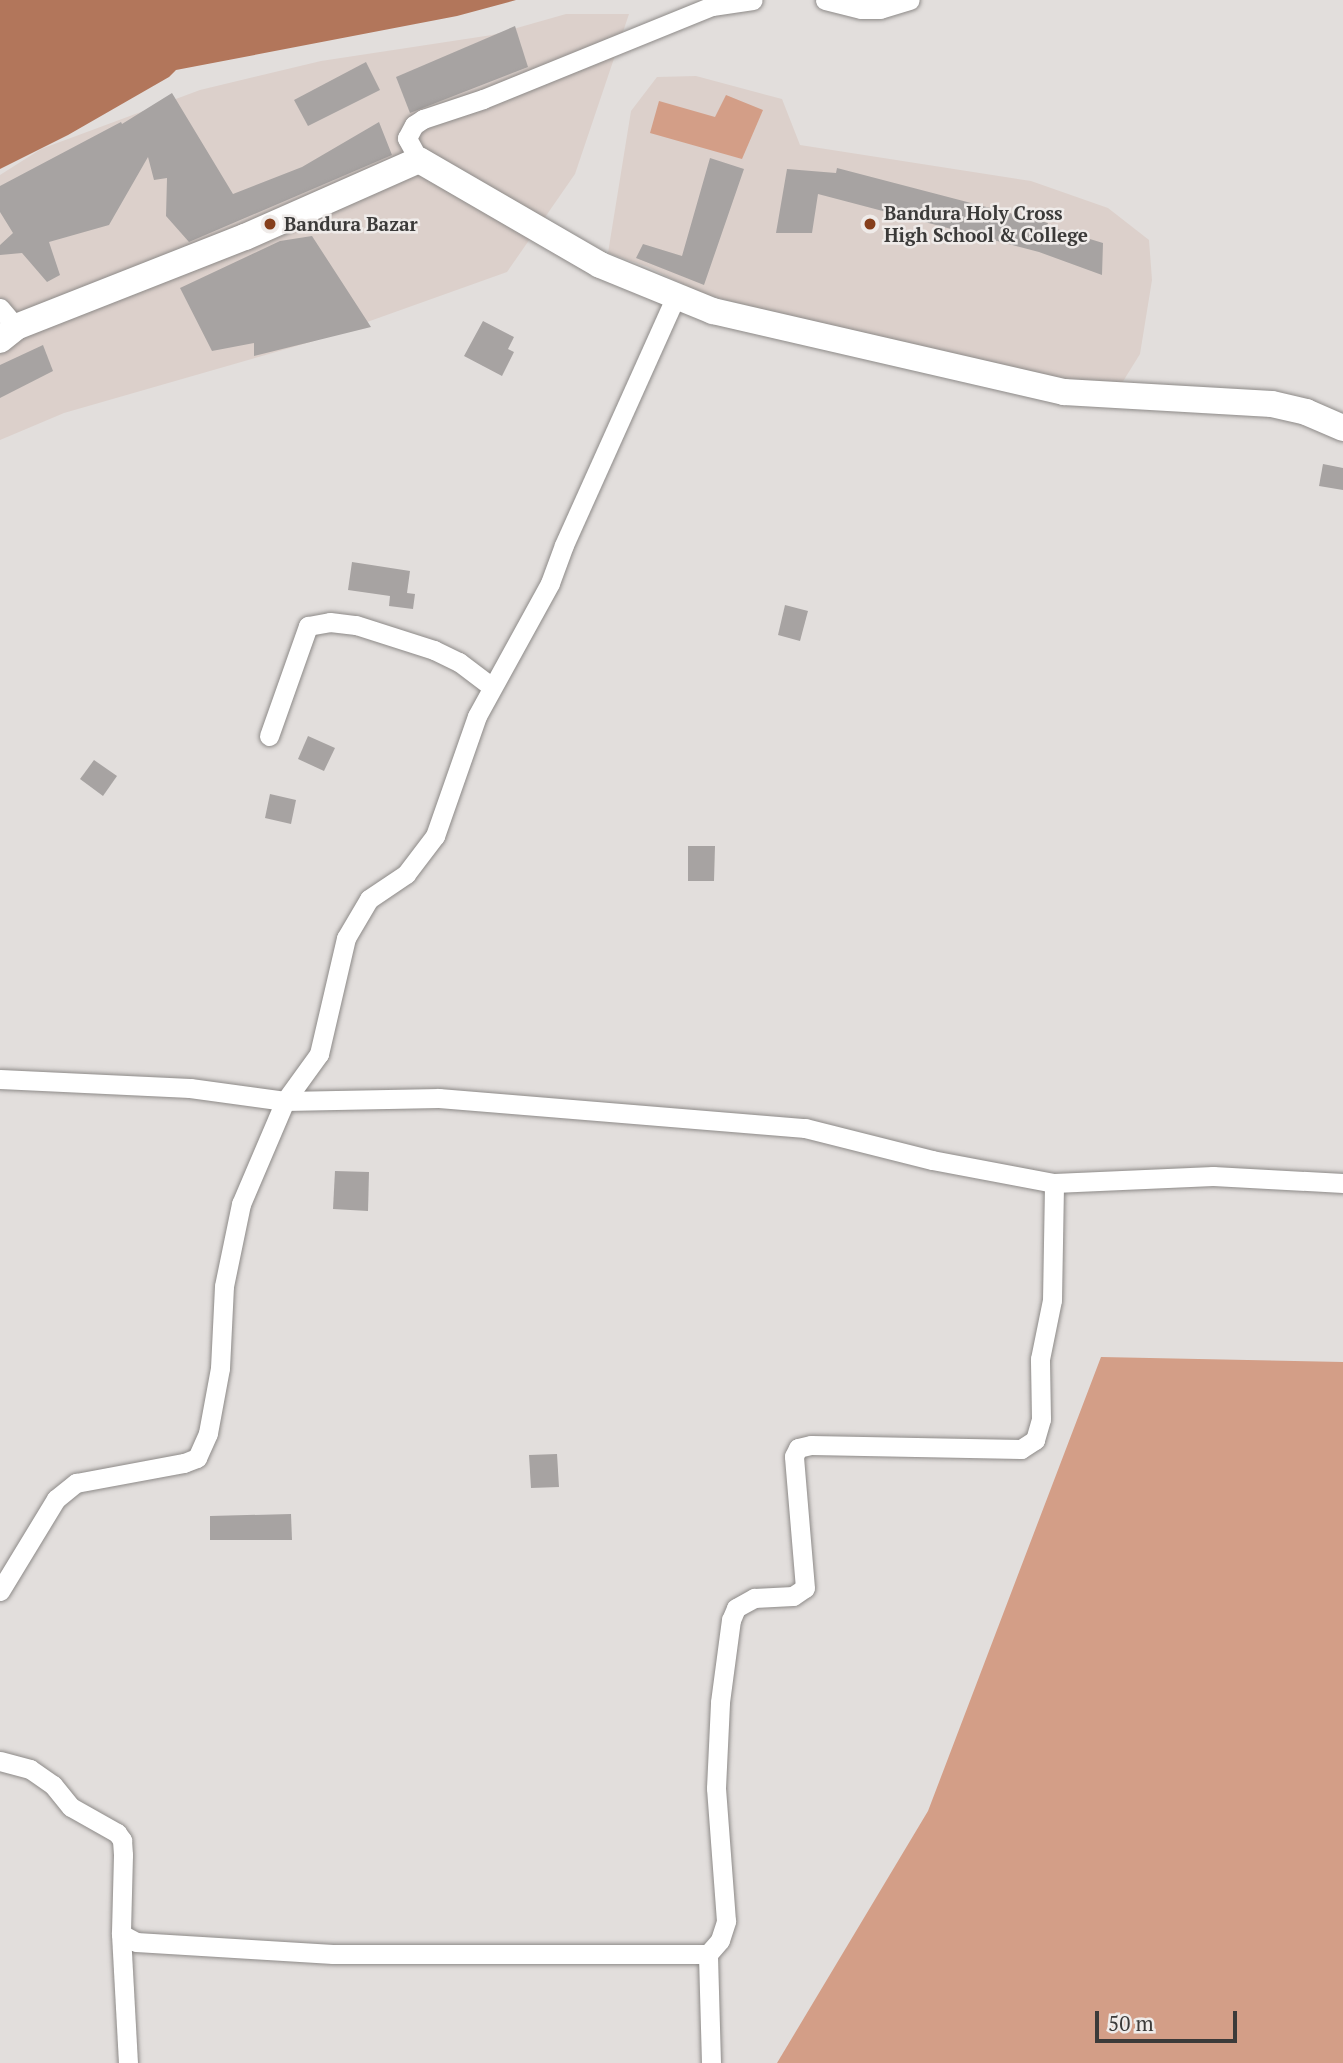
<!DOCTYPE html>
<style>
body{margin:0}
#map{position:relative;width:1343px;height:2063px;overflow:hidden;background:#e2dedc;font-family:"PT Serif",serif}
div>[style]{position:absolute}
.built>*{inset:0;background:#dcd0cb}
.green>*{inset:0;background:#d39e87}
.water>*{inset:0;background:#b2765b}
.building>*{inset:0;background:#a7a3a2}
.roads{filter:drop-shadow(0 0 2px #8d8a88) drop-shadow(0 0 2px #8d8a88)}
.street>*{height:19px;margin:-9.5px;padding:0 9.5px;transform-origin:9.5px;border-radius:9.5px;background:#fff}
.secondary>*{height:26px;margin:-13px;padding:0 13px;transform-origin:13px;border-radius:13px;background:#fff}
.dots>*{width:19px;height:19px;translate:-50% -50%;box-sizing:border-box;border:4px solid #efebe9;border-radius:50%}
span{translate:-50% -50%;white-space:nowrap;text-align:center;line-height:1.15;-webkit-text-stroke:5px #efebe9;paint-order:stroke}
.poi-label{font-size:19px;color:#3b3a39;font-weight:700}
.left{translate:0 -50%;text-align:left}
.scale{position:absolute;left:1095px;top:2011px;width:142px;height:32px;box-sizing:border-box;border:4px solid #3b3a39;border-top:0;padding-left:9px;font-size:21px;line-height:24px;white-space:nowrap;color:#3b3a39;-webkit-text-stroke:5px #efebe9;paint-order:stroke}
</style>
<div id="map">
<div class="built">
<div style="clip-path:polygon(566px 14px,629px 14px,575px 174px,507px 272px,314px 341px,64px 413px,0 440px,0 175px,41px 149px,200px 90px,321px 61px,492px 35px)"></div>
<div style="clip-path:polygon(696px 76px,782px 99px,800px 145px,1031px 181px,1108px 208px,1149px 240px,1152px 280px,1140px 354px,1122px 383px,1083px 393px,703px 294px,648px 267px,608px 253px,631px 111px,657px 77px)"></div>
</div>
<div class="green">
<div style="clip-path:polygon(726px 95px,763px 110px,742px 159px,650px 133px,659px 101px,715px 117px)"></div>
<div style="clip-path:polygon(1101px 1357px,1343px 1362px,1343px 2063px,777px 2063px,928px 1811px)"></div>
</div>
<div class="water">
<div style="clip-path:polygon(0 0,516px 0,457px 16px,176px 70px,169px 77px,68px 135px,0 169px)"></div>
</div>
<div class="building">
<div style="clip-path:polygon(515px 26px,528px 67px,410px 113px,396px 77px)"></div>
<div style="clip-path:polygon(366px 62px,380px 90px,308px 126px,294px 100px)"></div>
<div style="clip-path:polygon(172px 93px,233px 194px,302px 167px,379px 122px,392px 155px,189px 242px,166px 216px,167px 178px,154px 180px,148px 157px,109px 225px,49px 242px,60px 275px,47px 282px,22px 253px,0 255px,0 245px,13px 233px,0 212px,0 186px,121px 122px,122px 124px)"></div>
<div style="clip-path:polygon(710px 158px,744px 169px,704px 285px,636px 258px,643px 244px,682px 256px)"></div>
<div style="clip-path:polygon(837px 168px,1048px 223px,1047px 226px,1103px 243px,1102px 275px,1039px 252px,818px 194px,812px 233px,776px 233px,787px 169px,836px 173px)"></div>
<div style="clip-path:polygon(312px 236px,371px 327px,254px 356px,254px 343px,212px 351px,180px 288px,280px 241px)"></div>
<div style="clip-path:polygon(483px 321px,514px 337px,508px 349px,514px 352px,502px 376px,464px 356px)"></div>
<div style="clip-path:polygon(43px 345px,53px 371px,0 398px,0 365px)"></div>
<div style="clip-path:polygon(1323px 464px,1343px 468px,1343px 490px,1319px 486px)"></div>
<div style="clip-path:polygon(352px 562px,410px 571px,407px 593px,415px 594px,413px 609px,389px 606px,390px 596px,348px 590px)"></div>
<div style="clip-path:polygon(785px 605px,808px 611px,800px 641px,778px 635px)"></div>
<div style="clip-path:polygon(308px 736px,335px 748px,324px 771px,298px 759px)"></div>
<div style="clip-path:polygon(94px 760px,117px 776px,103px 796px,80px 779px)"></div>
<div style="clip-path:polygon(270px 794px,296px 800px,291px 824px,265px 818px)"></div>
<div style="clip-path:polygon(688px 846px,715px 846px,714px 881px,688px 881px)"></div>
<div style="clip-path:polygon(335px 1171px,369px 1172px,368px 1211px,333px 1209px)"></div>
<div style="clip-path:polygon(557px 1454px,559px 1487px,531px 1488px,529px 1455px)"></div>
<div style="clip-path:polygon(291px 1514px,292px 1540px,210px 1540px,210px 1516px)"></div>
</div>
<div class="roads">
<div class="street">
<div style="left:825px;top:0;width:37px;rotate:14deg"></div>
<div style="left:861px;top:9px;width:19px"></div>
<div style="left:880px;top:9px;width:31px;rotate:-17deg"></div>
<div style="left:419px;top:160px;width:25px;rotate:-119deg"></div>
<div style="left:407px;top:138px;width:15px;rotate:-62deg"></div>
<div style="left:414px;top:125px;width:11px;rotate:-34deg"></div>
<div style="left:423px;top:119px;width:63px;rotate:-18.4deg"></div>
<div style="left:483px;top:99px;width:247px;rotate:-22.1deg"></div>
<div style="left:712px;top:6px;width:41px;rotate:-8.3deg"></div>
<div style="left:0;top:308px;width:25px;rotate:50deg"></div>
<div style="left:269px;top:736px;width:117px;rotate:-70.5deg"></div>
<div style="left:308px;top:626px;width:22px;rotate:-10deg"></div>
<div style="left:330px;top:622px;width:26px;rotate:7deg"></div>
<div style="left:356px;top:625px;width:82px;rotate:17.8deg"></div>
<div style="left:434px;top:650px;width:28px;rotate:26deg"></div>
<div style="left:459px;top:662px;width:41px;rotate:37.1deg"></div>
<div style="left:0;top:1079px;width:190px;rotate:2.7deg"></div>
<div style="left:190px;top:1088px;width:96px;rotate:7.8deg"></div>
<div style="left:285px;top:1101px;width:154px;rotate:-1.1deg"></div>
<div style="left:439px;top:1098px;width:367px;rotate:4.7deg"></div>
<div style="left:805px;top:1128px;width:131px;rotate:14.1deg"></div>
<div style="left:932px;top:1160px;width:124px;rotate:10.7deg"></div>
<div style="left:1054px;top:1183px;width:159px;rotate:-2.5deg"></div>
<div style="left:1213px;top:1176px;width:130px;rotate:3.1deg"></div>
<div style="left:0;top:1591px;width:108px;rotate:-58.7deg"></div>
<div style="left:56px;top:1499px;width:26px;rotate:-39deg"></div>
<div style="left:76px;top:1483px;width:110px;rotate:-10.5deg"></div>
<div style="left:184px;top:1463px;width:14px;rotate:-21deg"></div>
<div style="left:197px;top:1458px;width:27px;rotate:-66deg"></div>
<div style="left:208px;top:1433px;width:66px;rotate:-79.5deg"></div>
<div style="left:220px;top:1368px;width:82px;rotate:-87.2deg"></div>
<div style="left:224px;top:1286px;width:84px;rotate:-78.3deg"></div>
<div style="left:241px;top:1204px;width:112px;rotate:-66.9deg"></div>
<div style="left:285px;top:1101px;width:58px;rotate:-54.1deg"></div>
<div style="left:319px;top:1054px;width:119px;rotate:-76.9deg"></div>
<div style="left:346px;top:938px;width:45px;rotate:-59.5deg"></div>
<div style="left:369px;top:899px;width:45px;rotate:-34deg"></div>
<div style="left:406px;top:874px;width:48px;rotate:-52.7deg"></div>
<div style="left:435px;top:836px;width:127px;rotate:-70.7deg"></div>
<div style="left:477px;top:716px;width:152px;rotate:-61.2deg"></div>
<div style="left:550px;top:583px;width:40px;rotate:-69.8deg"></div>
<div style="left:564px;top:545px;width:273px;rotate:-65.8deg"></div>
<div style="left:0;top:1761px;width:31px;rotate:15deg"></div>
<div style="left:30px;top:1769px;width:28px;rotate:35deg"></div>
<div style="left:53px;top:1785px;width:28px;rotate:51deg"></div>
<div style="left:71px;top:1807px;width:53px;rotate:29.5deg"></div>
<div style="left:117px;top:1833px;width:9px;rotate:54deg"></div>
<div style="left:122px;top:1840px;width:15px;rotate:86deg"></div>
<div style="left:123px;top:1855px;width:79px;rotate:91.5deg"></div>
<div style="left:121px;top:1934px;width:17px;rotate:28deg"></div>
<div style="left:136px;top:1942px;width:197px;rotate:3.5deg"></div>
<div style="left:333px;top:1954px;width:375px"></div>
<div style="left:121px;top:1934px;width:129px;rotate:86.9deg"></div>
<div style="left:711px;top:2063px;width:109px;rotate:-91.6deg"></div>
<div style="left:708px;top:1954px;width:18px;rotate:-49deg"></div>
<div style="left:720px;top:1940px;width:20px;rotate:-72deg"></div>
<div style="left:726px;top:1921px;width:133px;rotate:-94.3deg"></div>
<div style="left:716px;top:1788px;width:86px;rotate:-87.3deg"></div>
<div style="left:720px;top:1702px;width:83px;rotate:-82.4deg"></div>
<div style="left:731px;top:1620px;width:13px;rotate:-67deg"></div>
<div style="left:736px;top:1608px;width:21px;rotate:-29deg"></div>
<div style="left:754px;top:1598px;width:39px;rotate:-3deg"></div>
<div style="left:793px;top:1596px;width:14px;rotate:-34deg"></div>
<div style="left:805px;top:1588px;width:132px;rotate:-94.8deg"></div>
<div style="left:794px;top:1456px;width:9px;rotate:-63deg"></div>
<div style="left:798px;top:1448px;width:13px;rotate:-13deg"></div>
<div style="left:811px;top:1445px;width:210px;rotate:1.1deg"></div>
<div style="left:1021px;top:1449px;width:17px;rotate:-33deg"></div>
<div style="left:1035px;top:1440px;width:22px;rotate:-74deg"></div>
<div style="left:1041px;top:1419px;width:60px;rotate:-91deg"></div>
<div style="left:1040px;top:1359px;width:60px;rotate:-78.5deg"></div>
<div style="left:1052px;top:1300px;width:117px;rotate:-89deg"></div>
</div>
<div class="secondary">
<div style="left:0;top:340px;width:21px;rotate:-39deg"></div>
<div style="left:16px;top:327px;width:246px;rotate:-21.5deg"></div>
<div style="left:245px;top:237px;width:190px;rotate:-23.9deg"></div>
<div style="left:419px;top:160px;width:209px;rotate:30.1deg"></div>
<div style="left:600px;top:265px;width:122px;rotate:22.2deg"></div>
<div style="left:713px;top:311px;width:360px;rotate:13deg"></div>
<div style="left:1064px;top:392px;width:208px;rotate:3.3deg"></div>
<div style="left:1272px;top:404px;width:35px;rotate:13deg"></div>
<div style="left:1306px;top:412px;width:40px;rotate:23.4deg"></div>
</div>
</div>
<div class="dots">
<div style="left:270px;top:224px;background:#863f1c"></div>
<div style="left:870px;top:224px;background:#863f1c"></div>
</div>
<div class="poi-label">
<span class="left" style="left:884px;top:224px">Bandura Holy Cross<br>High School &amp; College</span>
<span class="left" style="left:284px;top:224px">Bandura Bazar</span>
</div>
<div class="scale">50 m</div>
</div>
